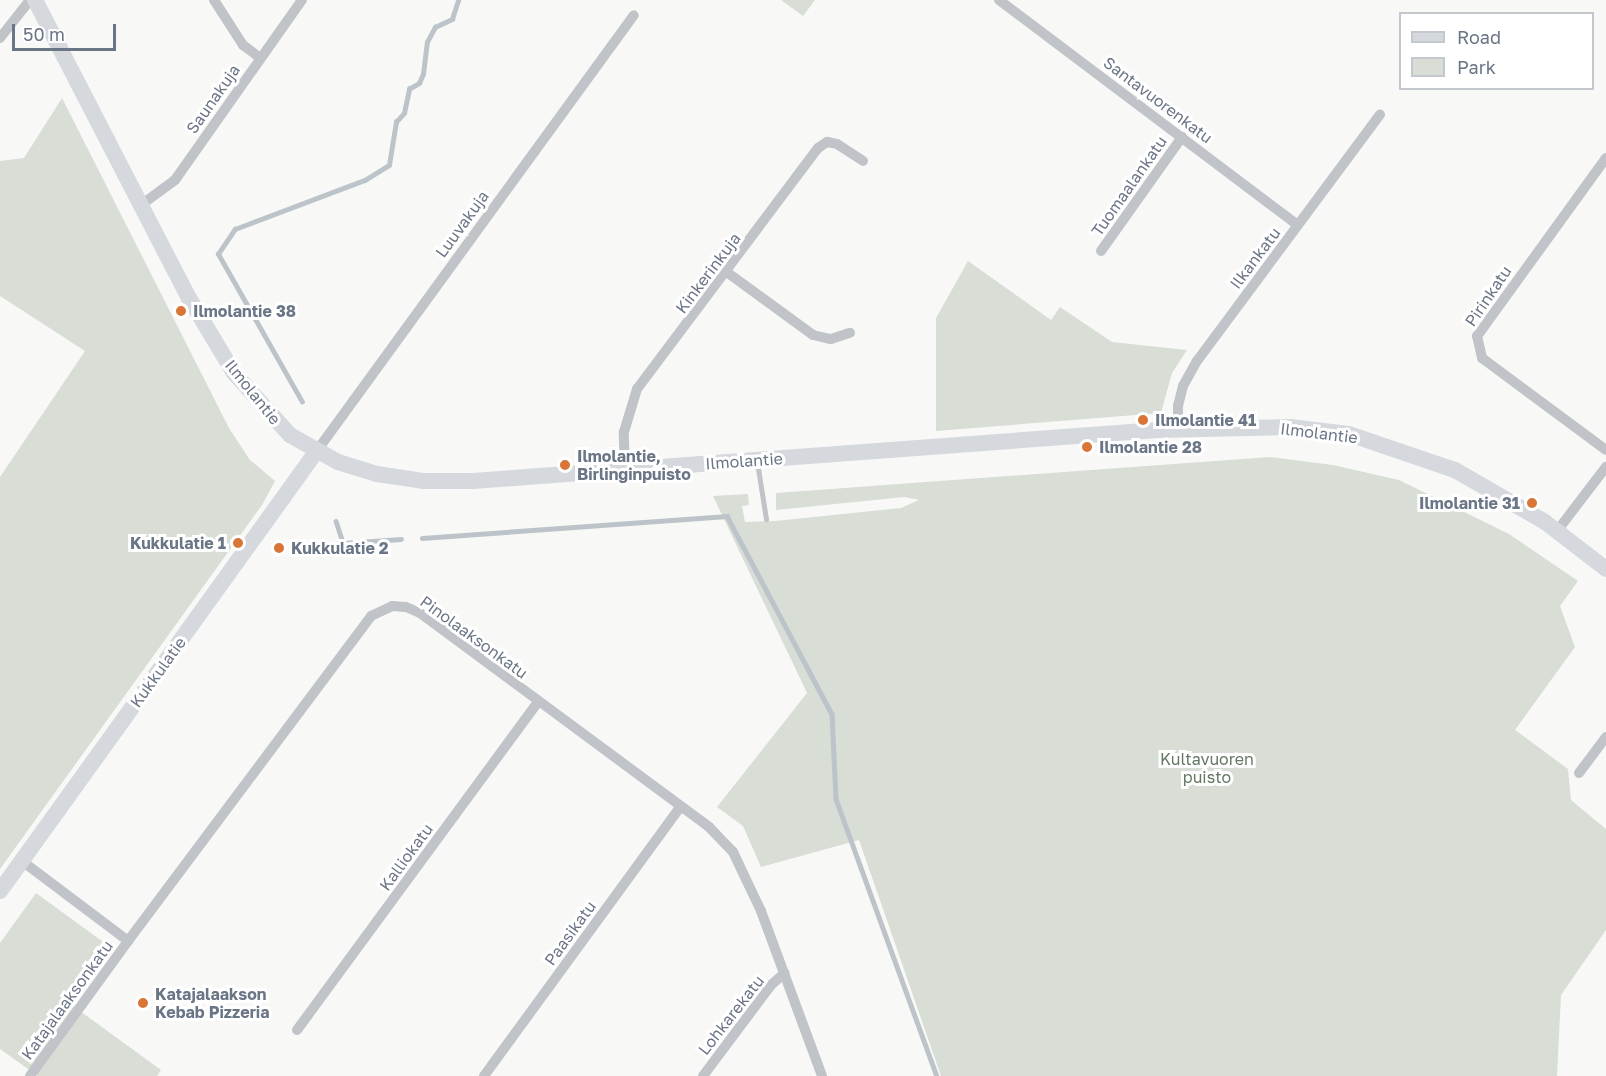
<!DOCTYPE html>
<style>
body{margin:0}
#map{position:relative;width:1606px;height:1076px;overflow:hidden;background:#f8f9f7;font-family:"Golos Text",sans-serif}
div>[style]{position:absolute}
.green>*{inset:0;background:#d8ddd6}
.stream>*{height:4.5px;margin:-2.25px;padding:0 2.25px;transform-origin:2.25px;border-radius:2.25px;background:#bcc4ca}
.lane>*{height:5px;margin:-2.5px;padding:0 2.5px;transform-origin:2.5px;border-radius:2.5px;background:#c0c3c8}
.street>*{height:10px;margin:-5px;padding:0 5px;transform-origin:5px;border-radius:5px;background:#c0c3c8}
.secondary>*{height:16px;margin:-8px;padding:0 8px;transform-origin:8px;border-radius:8px;background:#d5d8dd}
.dots>*{width:16px;height:16px;translate:-50% -50%;box-sizing:border-box;border:3px solid #fff;border-radius:50%}
span{translate:-50% -50%;white-space:nowrap;text-align:center;line-height:1.15;-webkit-text-stroke:6px #fff;paint-order:stroke}
.street-label{font-size:16px;color:#6a7586}
.poi-label{font-size:16px;color:#6a7586;font-weight:700}
.left{translate:0 -50%;text-align:left}
.right{translate:-100% -50%;text-align:right}
.park-label{font-size:16px;color:#657864}
.legend{position:absolute;left:1399px;top:12px;width:195px;height:78px;box-sizing:border-box;background:#fff;border:2px solid #c3c8cf;margin:0;padding:8px 10px;list-style:none;font-size:18px;color:#6a7586}
.legend li{display:flex;align-items:center;gap:12px;height:30px}
.legend b{width:30px;border:2px solid #c3c8cf}
.scale{position:absolute;left:12px;top:24px;width:104px;height:27px;box-sizing:border-box;border:3px solid #6a7586;border-top:0;padding-left:8px;font-size:18px;line-height:21px;white-space:nowrap;color:#6a7586;-webkit-text-stroke:4px #fff;paint-order:stroke}
</style>
<div id="map">
<div class="green">
<div style="clip-path:polygon(781px 0,815px 0,803px 16px)"></div>
<div style="clip-path:polygon(62px 98px,229px 428px,250px 460px,275px 481px,262px 505px,0 869px,0 477px,85px 351px,0 296px,0 161px,24px 158px)"></div>
<div style="clip-path:polygon(968px 261px,1051px 320px,1060px 307px,1112px 342px,1187px 350px,1172px 373px,1161px 413px,936px 431px,936px 318px)"></div>
<div style="clip-path:polygon(1270px 457px,1333px 465px,1399px 480px,1509px 534px,1578px 581px,1560px 606px,1575px 647px,1515px 730px,1568px 769px,1571px 800px,1606px 829px,1606px 930px,1561px 995px,1557px 1076px,941px 1076px,859px 840px,761px 867px,743px 826px,717px 807px,807px 693px,713px 496px,748px 494px,749px 505px,742px 506px,745px 522px,775px 521px,901px 508px,919px 500px,904px 497px,776px 510px,776px 493px)"></div>
<div style="clip-path:polygon(36px 893px,110px 947px,69px 1003px,161px 1070px,157px 1076px,38px 1076px,0 1049px,0 943px)"></div>
</div>
<div class="stream">
<div style="left:302px;top:402px;width:170px;rotate:-119.6deg"></div>
<div style="left:218px;top:254px;width:30px;rotate:-56deg"></div>
<div style="left:235px;top:229px;width:139px;rotate:-20.7deg"></div>
<div style="left:365px;top:180px;width:28px;rotate:-32deg"></div>
<div style="left:389px;top:165px;width:44px;rotate:-80.8deg"></div>
<div style="left:396px;top:122px;width:12px;rotate:-48deg"></div>
<div style="left:404px;top:113px;width:25px;rotate:-78deg"></div>
<div style="left:409px;top:89px;width:12px;rotate:-31deg"></div>
<div style="left:419px;top:83px;width:10px;rotate:-66deg"></div>
<div style="left:423px;top:74px;width:32px;rotate:-83deg"></div>
<div style="left:427px;top:42px;width:17px;rotate:-62deg"></div>
<div style="left:435px;top:27px;width:19px;rotate:-25deg"></div>
<div style="left:452px;top:19px;width:20px;rotate:-72deg"></div>
<div style="left:336px;top:521px;width:23px;rotate:72deg"></div>
<div style="left:343px;top:543px;width:58px;rotate:-3.9deg"></div>
<div style="left:422px;top:538px;width:306px;rotate:-4.1deg"></div>
<div style="left:727px;top:516px;width:224px;rotate:62.1deg"></div>
<div style="left:832px;top:714px;width:85px;rotate:87.3deg"></div>
<div style="left:836px;top:799px;width:295px;rotate:70deg"></div>
</div>
<div class="lane">
<div style="left:757px;top:462px;width:58px;rotate:81deg"></div>
</div>
<div class="street">
<div style="left:214px;top:0;width:54px;rotate:57.2deg"></div>
<div style="left:243px;top:45px;width:21px;rotate:37deg"></div>
<div style="left:999px;top:0;width:374px;rotate:37deg"></div>
<div style="left:0;top:38px;width:48px;rotate:-51.7deg"></div>
<div style="left:1606px;top:158px;width:220px;rotate:125.9deg"></div>
<div style="left:1477px;top:336px;width:23px;rotate:77deg"></div>
<div style="left:1482px;top:358px;width:154px;rotate:36.6deg"></div>
<div style="left:141px;top:205px;width:42px;rotate:-36.3deg"></div>
<div style="left:175px;top:180px;width:220px;rotate:-54.8deg"></div>
<div style="left:1101px;top:251px;width:140px;rotate:-54.6deg"></div>
<div style="left:728px;top:273px;width:105px;rotate:36.1deg"></div>
<div style="left:813px;top:335px;width:18px;rotate:13deg"></div>
<div style="left:831px;top:339px;width:20px;rotate:-18deg"></div>
<div style="left:1178px;top:429px;width:23px;rotate:-90deg"></div>
<div style="left:1178px;top:406px;width:21px;rotate:-76deg"></div>
<div style="left:1183px;top:386px;width:29px;rotate:-61deg"></div>
<div style="left:1197px;top:361px;width:307px;rotate:-53.4deg"></div>
<div style="left:316px;top:452px;width:540px;rotate:-53.96deg"></div>
<div style="left:625px;top:470px;width:38px;rotate:-92deg"></div>
<div style="left:624px;top:432px;width:45px;rotate:-73.2deg"></div>
<div style="left:637px;top:389px;width:301px;rotate:-53.1deg"></div>
<div style="left:818px;top:148px;width:11px;rotate:-34deg"></div>
<div style="left:827px;top:142px;width:10px;rotate:11deg"></div>
<div style="left:837px;top:144px;width:31px;rotate:33deg"></div>
<div style="left:1557px;top:531px;width:81px;rotate:-52.6deg"></div>
<div style="left:1579px;top:773px;width:45px;rotate:-53.1deg"></div>
<div style="left:22px;top:861px;width:133px;rotate:37deg"></div>
<div style="left:128px;top:941px;width:406px;rotate:-53.2deg"></div>
<div style="left:371px;top:616px;width:23px;rotate:-25deg"></div>
<div style="left:392px;top:606px;width:14px;rotate:4deg"></div>
<div style="left:406px;top:607px;width:15px;rotate:23deg"></div>
<div style="left:420px;top:613px;width:360px;rotate:36.5deg"></div>
<div style="left:709px;top:827px;width:35px;rotate:46deg"></div>
<div style="left:733px;top:852px;width:65px;rotate:64.6deg"></div>
<div style="left:761px;top:911px;width:176px;rotate:69.7deg"></div>
<div style="left:297px;top:1030px;width:407px;rotate:-53.7deg"></div>
<div style="left:30px;top:1076px;width:167px;rotate:-54deg"></div>
<div style="left:484px;top:1076px;width:333px;rotate:-53.9deg"></div>
<div style="left:703px;top:1076px;width:114px;rotate:-53.2deg"></div>
<div style="left:771px;top:985px;width:18px;rotate:-41deg"></div>
</div>
<div class="secondary">
<div style="left:35px;top:0;width:335px;rotate:62.7deg"></div>
<div style="left:189px;top:298px;width:87px;rotate:59deg"></div>
<div style="left:234px;top:373px;width:84px;rotate:47.9deg"></div>
<div style="left:290px;top:435px;width:55px;rotate:29.4deg"></div>
<div style="left:338px;top:462px;width:41px;rotate:17.1deg"></div>
<div style="left:377px;top:474px;width:48px;rotate:8.5deg"></div>
<div style="left:424px;top:481px;width:49px"></div>
<div style="left:473px;top:481px;width:687px;rotate:-4.26deg"></div>
<div style="left:1158px;top:430px;width:132px;rotate:-1.3deg"></div>
<div style="left:1290px;top:427px;width:59px;rotate:6.8deg"></div>
<div style="left:1349px;top:434px;width:112px;rotate:18.8deg"></div>
<div style="left:1455px;top:470px;width:104px;rotate:30deg"></div>
<div style="left:1545px;top:522px;width:77px;rotate:37.6deg"></div>
<div style="left:0;top:891px;width:541px;rotate:-54.25deg"></div>
</div>
<div class="dots">
<div style="left:181px;top:311px;background:#d87537"></div>
<div style="left:1143px;top:420px;background:#d87537"></div>
<div style="left:1087px;top:447px;background:#d87537"></div>
<div style="left:565px;top:465px;background:#d87537"></div>
<div style="left:1532px;top:503px;background:#d87537"></div>
<div style="left:238px;top:543px;background:#d87537"></div>
<div style="left:279px;top:548px;background:#d87537"></div>
<div style="left:143px;top:1003px;background:#d87537"></div>
</div>
<div class="street-label">
<span style="left:213px;top:99px;rotate:-55deg">Saunakuja</span>
<span style="left:1158px;top:100px;rotate:37deg">Santavuorenkatu</span>
<span style="left:1129px;top:186px;rotate:-55deg">Tuomaalankatu</span>
<span style="left:462px;top:224px;rotate:-54deg">Luuvakuja</span>
<span style="left:1255px;top:258px;rotate:-53deg">Ilkankatu</span>
<span style="left:708px;top:273px;rotate:-53deg">Kinkerinkuja</span>
<span style="left:1488px;top:296px;rotate:-56deg">Pirinkatu</span>
<span style="left:253px;top:392px;rotate:51deg">Ilmolantie</span>
<span style="left:1319px;top:433px;rotate:7deg">Ilmolantie</span>
<span style="left:744px;top:461px;rotate:-4deg">Ilmolantie</span>
<span style="left:474px;top:637px;rotate:36deg">Pinolaaksonkatu</span>
<span style="left:158px;top:672px;rotate:-54deg">Kukkulatie</span>
<span style="left:406px;top:857px;rotate:-54deg">Kalliokatu</span>
<span style="left:570px;top:933px;rotate:-54deg">Paasikatu</span>
<span style="left:67px;top:1000px;rotate:-54deg">Katajalaaksonkatu</span>
<span style="left:731px;top:1015px;rotate:-52deg">Lohkarekatu</span>
</div>
<div class="poi-label">
<span class="left" style="left:193px;top:311px">Ilmolantie 38</span>
<span class="left" style="left:1155px;top:420px">Ilmolantie 41</span>
<span class="left" style="left:1099px;top:447px">Ilmolantie 28</span>
<span class="left" style="left:577px;top:465px">Ilmolantie,<br>Birlinginpuisto</span>
<span class="right" style="left:1520px;top:503px">Ilmolantie 31</span>
<span class="right" style="left:226px;top:543px">Kukkulatie 1</span>
<span class="left" style="left:291px;top:548px">Kukkulatie 2</span>
<span class="left" style="left:155px;top:1003px">Katajalaakson<br>Kebab Pizzeria</span>
</div>
<div class="park-label">
<span style="left:1207px;top:768px">Kultavuoren<br>puisto</span>
</div>
<ul class="legend">
<li><b style="height:8px;background:#d5d8dd"></b>Road</li>
<li><b style="height:16px;background:#d8ddd6"></b>Park</li>
</ul>
<div class="scale">50 m</div>
</div>
